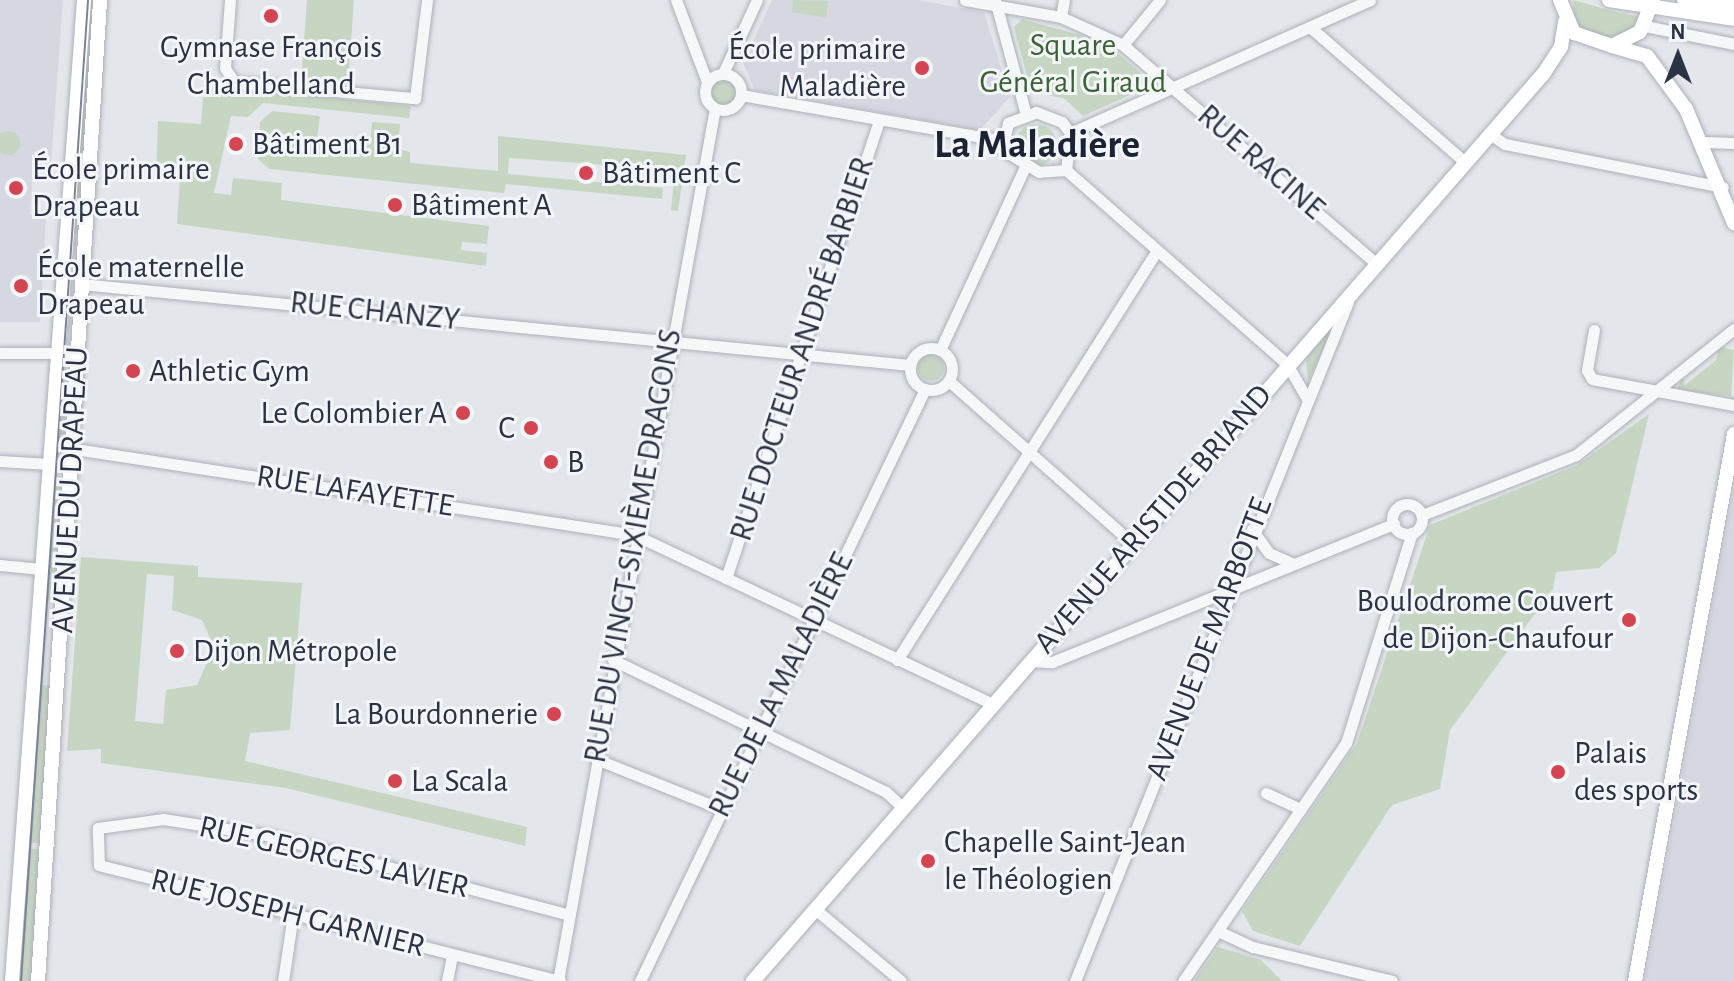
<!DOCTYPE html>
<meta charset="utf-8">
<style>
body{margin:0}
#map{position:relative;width:1734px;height:981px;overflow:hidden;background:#e3e6eb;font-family:"Alegreya Sans",sans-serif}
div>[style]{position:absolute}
.built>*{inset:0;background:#d5d8e0}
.green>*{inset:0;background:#c7d6c3}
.round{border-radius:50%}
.roads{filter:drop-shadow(0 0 2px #acb0b9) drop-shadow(0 0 2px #acb0b9)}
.minor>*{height:11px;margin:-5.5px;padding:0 5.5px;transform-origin:5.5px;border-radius:5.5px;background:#f6f7f9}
.minor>.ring{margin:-5.5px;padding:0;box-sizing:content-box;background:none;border:11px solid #f6f7f9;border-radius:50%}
.major>*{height:14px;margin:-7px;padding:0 7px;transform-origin:7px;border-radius:7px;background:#fff}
.tram>*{height:2px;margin:-1px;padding:0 1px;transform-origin:1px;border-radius:1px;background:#7b8496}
.dots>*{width:22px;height:22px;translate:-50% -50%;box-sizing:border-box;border:4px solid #f3f5f8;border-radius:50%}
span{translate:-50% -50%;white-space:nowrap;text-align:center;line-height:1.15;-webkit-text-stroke:6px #f3f5f8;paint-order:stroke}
.park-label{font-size:32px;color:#3c6136}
.poi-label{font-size:32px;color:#2a3244}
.right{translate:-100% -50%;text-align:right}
.left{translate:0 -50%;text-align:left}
.street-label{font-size:32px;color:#2a3244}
.district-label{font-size:40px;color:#1c2335;font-weight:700}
.north{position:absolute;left:1638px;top:16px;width:80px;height:80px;-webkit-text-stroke:6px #f3f5f8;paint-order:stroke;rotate:0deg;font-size:22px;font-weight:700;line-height:32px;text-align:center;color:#2a3244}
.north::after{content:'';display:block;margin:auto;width:28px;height:36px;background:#2a3244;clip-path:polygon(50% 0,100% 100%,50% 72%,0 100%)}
</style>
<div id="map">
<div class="built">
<div style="clip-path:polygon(0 0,63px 0,51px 164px,34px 163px,30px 214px,46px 219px,40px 322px,0 322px)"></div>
<div style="clip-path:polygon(772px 0,917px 0,984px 12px,1010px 97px,980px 130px,755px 90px,743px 63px)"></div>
<div style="clip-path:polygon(1734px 489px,1734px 981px,1645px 981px,1706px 644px)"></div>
</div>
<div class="green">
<div style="clip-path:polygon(87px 0,97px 0,86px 234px,70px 233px)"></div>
<div style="clip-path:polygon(307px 0,354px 0,348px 84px,301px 79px)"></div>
<div style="clip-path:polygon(793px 0,828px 1px,826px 18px,792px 12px)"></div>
<div style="clip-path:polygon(1573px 0,1616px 12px,1641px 17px,1630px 31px,1600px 40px,1575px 26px)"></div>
<div style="clip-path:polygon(1022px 19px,1105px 42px,1146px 78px,1143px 89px,1083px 116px,1065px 99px,1031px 91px,1014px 27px)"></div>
<div class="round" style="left:710px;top:78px;width:28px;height:28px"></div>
<div style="clip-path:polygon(204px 86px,411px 106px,409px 118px,263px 103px,248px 117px,231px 116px,214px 193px,231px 195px,233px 178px,282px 183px,281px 200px,489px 226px,487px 244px,462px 242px,461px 250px,487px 253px,486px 266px,177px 224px,180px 177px,156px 175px,158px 121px,201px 124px)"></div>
<div style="clip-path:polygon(272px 111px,320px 116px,317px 140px,370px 145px,372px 122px,400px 124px,398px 149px,410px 152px,410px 163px,498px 171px,498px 136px,686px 155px,678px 211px,671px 210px,675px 170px,509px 158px,508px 174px,663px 188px,662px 199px,506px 184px,504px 193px,269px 169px,258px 159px,260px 122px)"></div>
<div class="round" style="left:1015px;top:124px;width:42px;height:42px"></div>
<div class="round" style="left:-4px;top:131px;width:24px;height:24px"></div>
<div style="clip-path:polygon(1332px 327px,1332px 329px,1308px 382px,1306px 359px)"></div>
<div style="clip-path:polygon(1719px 347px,1734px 350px,1731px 396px,1677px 390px,1682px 377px,1685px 385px,1716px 360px)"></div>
<div class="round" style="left:918px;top:355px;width:26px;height:26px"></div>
<div style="clip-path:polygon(61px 384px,71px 384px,70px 473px,52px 471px)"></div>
<div style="clip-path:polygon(1649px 414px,1616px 553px,1599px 568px,1556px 572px,1553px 589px,1450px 730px,1440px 789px,1392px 805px,1300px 946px,1253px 931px,1242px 911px,1357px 743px,1430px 525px,1577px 465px)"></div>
<div style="clip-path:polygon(51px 477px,70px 479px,61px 601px,43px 600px)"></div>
<div style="clip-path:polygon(evenodd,81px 557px,198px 566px,198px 577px,302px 583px,290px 730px,250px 733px,245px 761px,527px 827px,525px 846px,286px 788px,101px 763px,101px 749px,67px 751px,81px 557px,147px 574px,174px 576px,172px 610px,202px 620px,214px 647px,197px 685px,166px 690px,163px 724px,135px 721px,147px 574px)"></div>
<div style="clip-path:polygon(37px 685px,55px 686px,44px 844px,26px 842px)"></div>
<div style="clip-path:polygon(25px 848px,43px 850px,34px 981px,16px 981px)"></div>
<div style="clip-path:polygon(1218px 947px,1261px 960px,1282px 981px,1194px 981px)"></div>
</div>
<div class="roads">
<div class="minor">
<div style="left:230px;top:0;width:68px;rotate:94.2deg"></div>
<div style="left:225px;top:68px;width:17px;rotate:57deg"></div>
<div style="left:234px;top:82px;width:182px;rotate:5.1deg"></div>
<div style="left:415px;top:98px;width:99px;rotate:-83deg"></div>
<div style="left:676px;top:0;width:85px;rotate:69.2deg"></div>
<div style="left:965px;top:0;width:97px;rotate:10deg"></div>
<div style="left:1061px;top:17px;width:68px;rotate:24.3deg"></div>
<div style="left:1123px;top:45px;width:335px;rotate:40.8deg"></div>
<div style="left:995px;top:0;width:119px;rotate:74.9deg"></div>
<div style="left:1061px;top:17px;width:17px;rotate:-80deg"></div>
<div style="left:1645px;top:26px;width:91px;rotate:11.4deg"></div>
<div style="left:1310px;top:27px;width:206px;rotate:41.1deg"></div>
<div style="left:1123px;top:45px;width:58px;rotate:-50.6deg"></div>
<div style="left:724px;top:71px;width:78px;rotate:-65.1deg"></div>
<div class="ring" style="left:705px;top:74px;width:25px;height:25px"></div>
<div style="left:741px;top:95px;width:263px;rotate:9.9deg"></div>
<div style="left:1036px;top:112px;width:28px;rotate:21deg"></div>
<div style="left:1062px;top:122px;width:14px;rotate:54deg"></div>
<div style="left:1070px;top:133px;width:37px;rotate:96deg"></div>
<div style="left:1066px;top:170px;width:27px;rotate:176deg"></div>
<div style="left:1039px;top:172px;width:44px;rotate:-148.1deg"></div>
<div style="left:1002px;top:149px;width:27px;rotate:-77deg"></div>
<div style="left:1008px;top:123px;width:30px;rotate:-21deg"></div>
<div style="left:1070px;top:133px;width:328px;rotate:-23.9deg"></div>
<div style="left:1490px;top:134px;width:18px;rotate:34deg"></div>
<div style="left:1505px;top:144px;width:222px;rotate:11.2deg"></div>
<div style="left:1704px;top:142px;width:30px;rotate:2deg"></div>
<div style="left:1066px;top:170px;width:294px;rotate:41.3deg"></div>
<div style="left:1287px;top:364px;width:38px;rotate:60deg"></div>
<div style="left:81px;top:284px;width:833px;rotate:5.58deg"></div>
<div style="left:1594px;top:330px;width:41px;rotate:99.9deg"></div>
<div style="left:1587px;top:370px;width:10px;rotate:61deg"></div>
<div style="left:1592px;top:379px;width:144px;rotate:10.4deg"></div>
<div class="ring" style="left:910px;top:348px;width:31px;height:31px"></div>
<div style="left:940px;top:350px;width:202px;rotate:-65.1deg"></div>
<div style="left:0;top:353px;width:76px"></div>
<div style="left:949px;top:381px;width:244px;rotate:41.5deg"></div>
<div style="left:75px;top:449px;width:567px;rotate:8.73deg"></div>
<div style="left:635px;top:535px;width:395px;rotate:25.3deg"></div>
<div style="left:0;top:461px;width:49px;rotate:3.5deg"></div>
<div class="ring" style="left:1392px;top:504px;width:19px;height:19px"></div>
<div style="left:1422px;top:515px;width:165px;rotate:-21.3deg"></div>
<div style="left:1576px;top:455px;width:202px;rotate:-38.6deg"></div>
<div style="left:1252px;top:529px;width:29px;rotate:55deg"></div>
<div style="left:1269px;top:553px;width:27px;rotate:24deg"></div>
<div style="left:0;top:565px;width:41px;rotate:5.6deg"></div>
<div style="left:726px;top:578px;width:483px;rotate:-71.5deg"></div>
<div style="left:613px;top:660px;width:303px;rotate:25.8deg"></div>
<div style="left:886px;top:792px;width:23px;rotate:43deg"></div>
<div style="left:897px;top:660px;width:483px;rotate:-57.6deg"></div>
<div style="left:1030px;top:661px;width:22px;rotate:3deg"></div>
<div style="left:1052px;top:662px;width:369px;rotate:-22deg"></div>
<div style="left:596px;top:759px;width:135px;rotate:21.8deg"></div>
<div style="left:1266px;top:793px;width:38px;rotate:25deg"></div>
<div style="left:815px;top:909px;width:112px;rotate:39.9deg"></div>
<div style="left:1218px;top:931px;width:38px;rotate:25deg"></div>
<div style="left:1253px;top:947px;width:143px;rotate:13.7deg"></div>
<div style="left:283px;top:981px;width:68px;rotate:-81.5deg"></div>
<div style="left:447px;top:981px;width:26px;rotate:-79deg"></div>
<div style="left:558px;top:981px;width:882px;rotate:-79.81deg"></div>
<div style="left:560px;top:981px;width:475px;rotate:-165.9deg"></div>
<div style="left:99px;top:865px;width:37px;rotate:-92deg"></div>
<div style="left:98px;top:828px;width:66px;rotate:-7.9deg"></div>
<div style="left:163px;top:819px;width:109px;rotate:8.9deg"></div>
<div style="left:271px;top:836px;width:308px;rotate:14.8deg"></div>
<div style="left:640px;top:981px;width:657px;rotate:-64.29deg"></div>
<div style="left:1075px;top:981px;width:732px;rotate:-68.1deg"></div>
<div style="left:1183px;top:981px;width:288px;rotate:-55.6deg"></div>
<div style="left:1346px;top:743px;width:220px;rotate:-72.6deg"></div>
</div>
<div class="major">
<div style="left:1560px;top:0;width:36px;rotate:67deg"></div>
<div style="left:1574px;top:33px;width:40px;rotate:18.9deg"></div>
<div style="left:1612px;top:46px;width:31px;rotate:-27deg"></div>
<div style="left:1640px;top:32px;width:35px;rotate:-68deg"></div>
<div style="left:1609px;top:0;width:126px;rotate:8.6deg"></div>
<div style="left:1684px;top:0;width:50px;rotate:6.8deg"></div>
<div style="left:1612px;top:46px;width:36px;rotate:16deg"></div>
<div style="left:1647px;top:56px;width:66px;rotate:53.7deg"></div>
<div style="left:1686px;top:109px;width:124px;rotate:67.2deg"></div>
<div style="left:12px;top:981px;width:984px;rotate:-85.8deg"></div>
<div style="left:38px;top:981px;width:983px;rotate:-86.38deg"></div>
<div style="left:753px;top:981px;width:1204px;rotate:-48.94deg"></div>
<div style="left:1544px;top:73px;width:31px;rotate:-57deg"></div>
<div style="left:1561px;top:47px;width:26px;rotate:-81deg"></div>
<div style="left:1635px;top:981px;width:556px;rotate:-79.74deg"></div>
</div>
</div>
<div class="tram">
<div style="left:21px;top:981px;width:983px;rotate:-86.09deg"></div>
</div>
<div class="dots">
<div style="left:271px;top:16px;background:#d44451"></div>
<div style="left:922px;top:68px;background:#d44451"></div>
<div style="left:236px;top:144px;background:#d44451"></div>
<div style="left:586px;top:173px;background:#d44451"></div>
<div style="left:16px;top:188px;background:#d44451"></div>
<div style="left:395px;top:205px;background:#d44451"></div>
<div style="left:21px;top:286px;background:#d44451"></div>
<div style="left:133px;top:371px;background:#d44451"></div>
<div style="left:463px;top:413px;background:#d44451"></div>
<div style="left:531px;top:428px;background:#d44451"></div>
<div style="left:551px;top:462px;background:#d44451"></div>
<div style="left:1629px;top:620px;background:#d44451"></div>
<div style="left:177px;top:651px;background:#d44451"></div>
<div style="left:554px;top:714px;background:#d44451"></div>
<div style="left:1558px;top:772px;background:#d44451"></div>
<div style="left:395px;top:781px;background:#d44451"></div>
<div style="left:928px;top:861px;background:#d44451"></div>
</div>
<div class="park-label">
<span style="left:1073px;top:64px">Square<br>Général Giraud</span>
</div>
<div class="poi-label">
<span style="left:271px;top:66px">Gymnase François<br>Chambelland</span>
<span class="right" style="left:906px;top:68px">École primaire<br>Maladière</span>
<span class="left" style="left:252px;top:144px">Bâtiment B1</span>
<span class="left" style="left:32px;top:188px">École primaire<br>Drapeau</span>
<span class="left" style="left:602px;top:173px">Bâtiment C</span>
<span class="left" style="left:411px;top:205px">Bâtiment A</span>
<span class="left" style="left:37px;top:286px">École maternelle<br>Drapeau</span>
<span class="left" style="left:149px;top:371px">Athletic Gym</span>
<span class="right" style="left:447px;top:413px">Le Colombier A</span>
<span class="right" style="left:515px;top:428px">C</span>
<span class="left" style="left:567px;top:462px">B</span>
<span class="right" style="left:1613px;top:620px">Boulodrome Couvert<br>de Dijon-Chaufour</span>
<span class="left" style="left:193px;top:651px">Dijon Métropole</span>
<span class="right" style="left:538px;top:714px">La Bourdonnerie</span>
<span class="left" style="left:1574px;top:772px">Palais<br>des sports</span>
<span class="left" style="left:411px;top:781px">La Scala</span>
<span class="left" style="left:944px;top:861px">Chapelle Saint-Jean<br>le Théologien</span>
</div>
<div class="street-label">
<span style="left:1261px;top:162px;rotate:41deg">RUE RACINE</span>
<span style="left:375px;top:311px;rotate:6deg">RUE CHANZY</span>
<span style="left:802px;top:349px;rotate:-72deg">RUE DOCTEUR ANDRÉ BARBIER</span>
<span style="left:70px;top:490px;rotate:-87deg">AVENUE DU DRAPEAU</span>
<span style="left:355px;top:491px;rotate:9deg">RUE LAFAYETTE</span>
<span style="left:1153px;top:519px;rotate:-49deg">AVENUE ARISTIDE BRIAND</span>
<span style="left:633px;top:546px;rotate:-80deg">RUE DU VINGT-SIXIÈME DRAGONS</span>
<span style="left:1209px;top:639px;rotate:-69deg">AVENUE DE MARBOTTE</span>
<span style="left:781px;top:685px;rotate:-64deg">RUE DE LA MALADIÈRE</span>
<span style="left:334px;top:857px;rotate:13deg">RUE GEORGES LAVIER</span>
<span style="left:288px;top:913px;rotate:14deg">RUE JOSEPH GARNIER</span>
</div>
<div class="district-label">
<span style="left:1037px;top:145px">La Maladière</span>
</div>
<div class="north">N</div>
</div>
